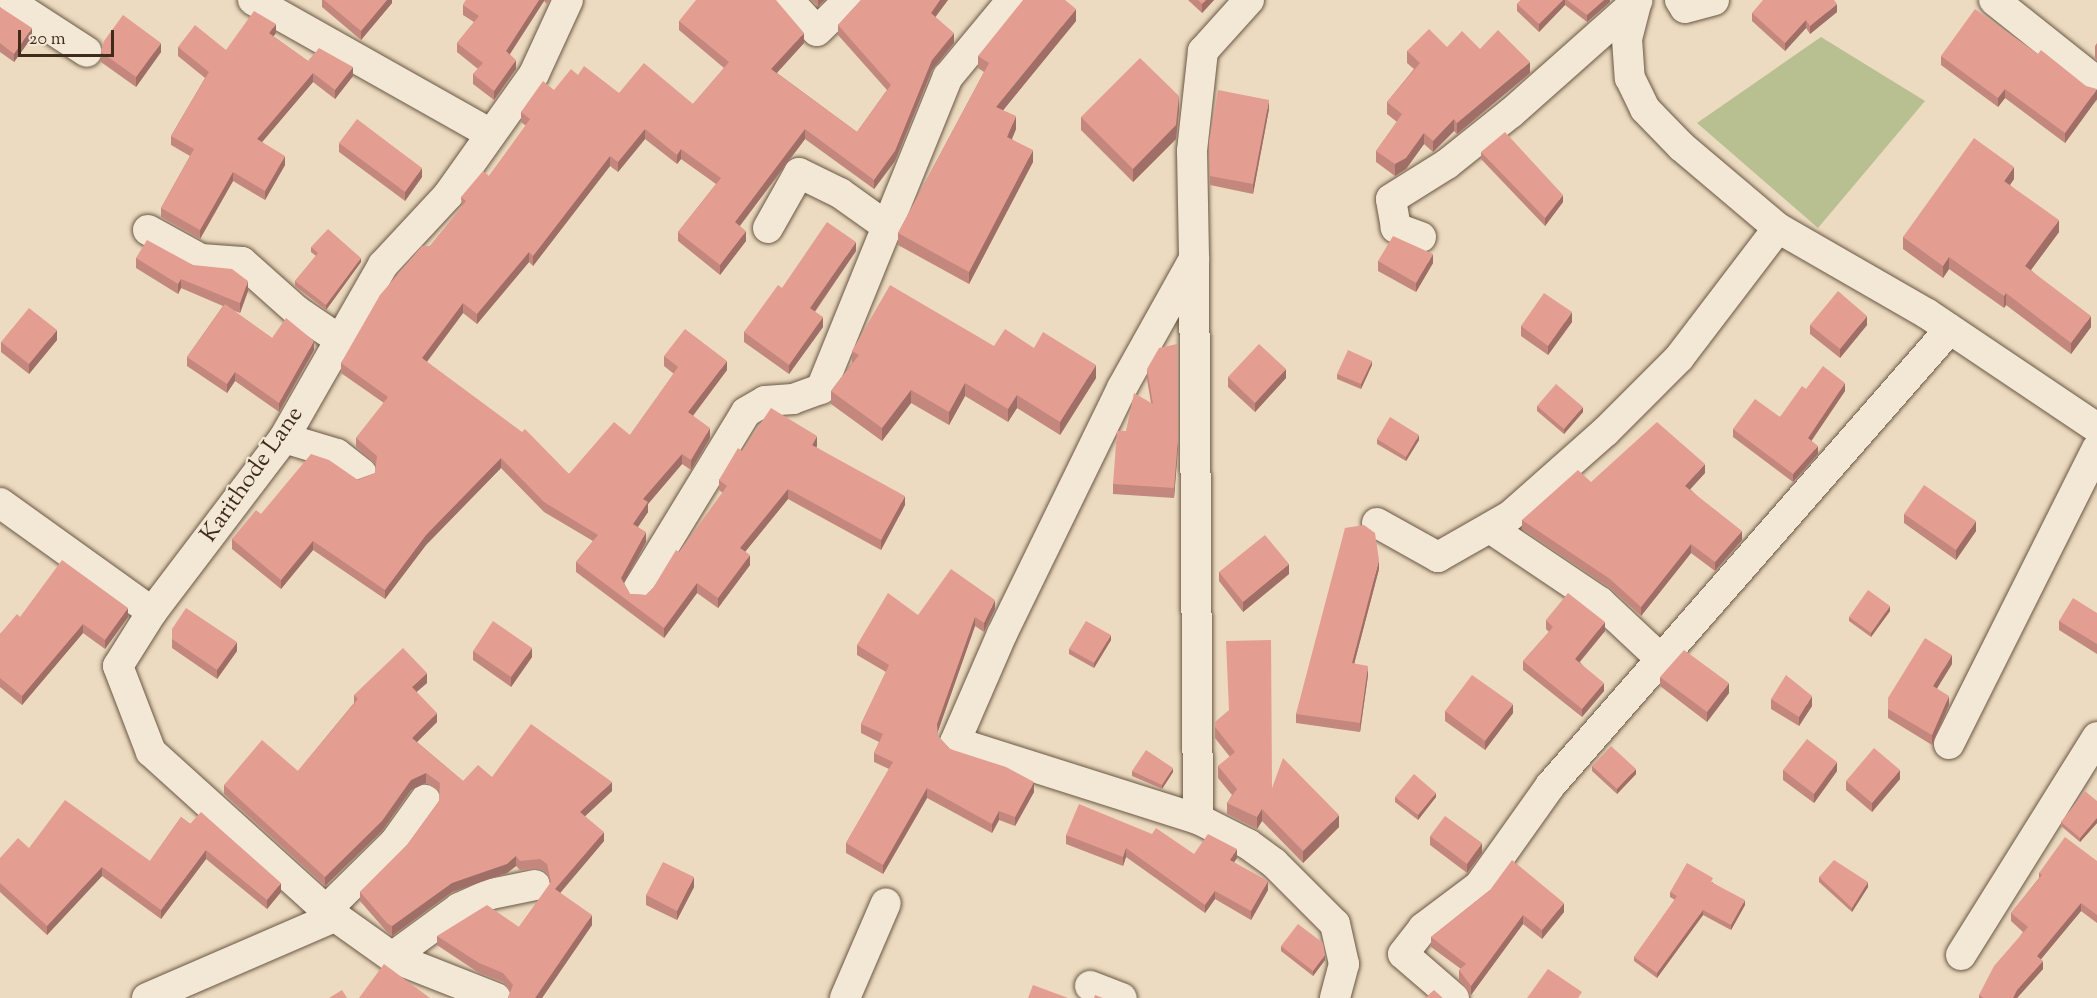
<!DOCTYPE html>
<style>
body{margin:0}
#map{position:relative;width:2097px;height:998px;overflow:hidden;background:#ecdbc0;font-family:"Sorts Mill Goudy",serif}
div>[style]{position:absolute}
.green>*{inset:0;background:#b8c092}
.roads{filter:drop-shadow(0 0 2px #6a5744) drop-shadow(0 0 2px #6a5744)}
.minor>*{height:30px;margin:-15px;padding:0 15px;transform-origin:15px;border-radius:15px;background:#f3e8d6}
.wall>*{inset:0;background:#c3877d}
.shaded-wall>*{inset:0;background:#9f6e66}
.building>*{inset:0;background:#e39d91}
span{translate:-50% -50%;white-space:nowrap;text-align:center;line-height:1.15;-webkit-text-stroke:4.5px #f3e8d6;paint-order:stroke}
.street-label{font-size:24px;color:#3f2b1a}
.scale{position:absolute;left:18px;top:30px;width:96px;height:27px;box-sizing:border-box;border:3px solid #3f2b1a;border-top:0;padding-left:8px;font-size:18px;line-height:21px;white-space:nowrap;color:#3f2b1a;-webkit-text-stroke:4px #f3e8d6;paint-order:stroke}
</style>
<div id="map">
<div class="green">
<div style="clip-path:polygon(1821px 37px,1925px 101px,1818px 228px,1697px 123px)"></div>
</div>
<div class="roads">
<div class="minor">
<div style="left:7px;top:0;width:95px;rotate:33deg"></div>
<div style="left:253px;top:0;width:273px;rotate:29.4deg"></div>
<div style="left:788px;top:0;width:42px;rotate:46.9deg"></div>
<div style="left:817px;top:31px;width:45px;rotate:-44.1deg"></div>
<div style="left:1249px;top:0;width:69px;rotate:132deg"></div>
<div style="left:1203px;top:51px;width:101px;rotate:96.3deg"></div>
<div style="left:1192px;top:151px;width:108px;rotate:88.9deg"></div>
<div style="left:1194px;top:259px;width:148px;rotate:119.2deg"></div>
<div style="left:1122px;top:388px;width:274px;rotate:116deg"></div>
<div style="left:1002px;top:634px;width:118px;rotate:113.5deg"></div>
<div style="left:955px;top:742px;width:255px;rotate:17.6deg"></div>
<div style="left:1198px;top:819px;width:56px;rotate:26.6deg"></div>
<div style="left:1248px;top:844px;width:32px;rotate:36deg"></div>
<div style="left:1274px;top:863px;width:86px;rotate:45deg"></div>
<div style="left:1335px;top:924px;width:41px;rotate:77.3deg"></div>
<div style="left:1344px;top:964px;width:35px;rotate:105deg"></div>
<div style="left:1637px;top:0;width:40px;rotate:104.4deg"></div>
<div style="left:1627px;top:39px;width:39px;rotate:86deg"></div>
<div style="left:1630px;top:78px;width:34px;rotate:64deg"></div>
<div style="left:1645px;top:109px;width:53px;rotate:45.8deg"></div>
<div style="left:1682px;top:147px;width:126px;rotate:40.2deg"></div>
<div style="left:1778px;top:228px;width:171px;rotate:29.9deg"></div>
<div style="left:1926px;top:313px;width:206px;rotate:33.9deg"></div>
<div style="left:1680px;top:0;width:9px;rotate:58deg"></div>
<div style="left:1685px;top:8px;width:30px;rotate:-15deg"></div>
<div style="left:1994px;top:0;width:132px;rotate:38.5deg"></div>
<div style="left:768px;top:228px;width:63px;rotate:-60.6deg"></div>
<div style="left:799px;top:173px;width:46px;rotate:26deg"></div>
<div style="left:840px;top:193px;width:60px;rotate:35.5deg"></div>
<div style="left:148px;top:230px;width:60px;rotate:28.7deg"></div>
<div style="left:201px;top:259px;width:41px;rotate:4.2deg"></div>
<div style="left:242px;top:262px;width:74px;rotate:41.7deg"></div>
<div style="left:297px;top:311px;width:52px;rotate:34deg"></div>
<div style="left:1421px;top:237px;width:27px;rotate:-160deg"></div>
<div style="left:1396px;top:228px;width:29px;rotate:-100deg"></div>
<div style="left:1391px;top:199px;width:66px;rotate:-32deg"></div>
<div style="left:1447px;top:164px;width:82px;rotate:-38.6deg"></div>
<div style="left:1511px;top:113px;width:169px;rotate:-41.6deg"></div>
<div style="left:1194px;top:262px;width:557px;rotate:89.59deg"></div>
<div style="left:284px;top:438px;width:55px;rotate:16.8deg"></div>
<div style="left:337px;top:454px;width:31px;rotate:38deg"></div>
<div style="left:0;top:503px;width:187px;rotate:35.6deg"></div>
<div style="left:1377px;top:523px;width:70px;rotate:29.1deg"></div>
<div style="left:1438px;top:557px;width:83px;rotate:-29.7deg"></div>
<div style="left:1510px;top:516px;width:127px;rotate:-41.5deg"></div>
<div style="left:1605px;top:432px;width:105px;rotate:-45deg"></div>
<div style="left:1679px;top:358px;width:163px;rotate:-52.7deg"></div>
<div style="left:1490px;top:528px;width:133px;rotate:33.9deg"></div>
<div style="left:1600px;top:602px;width:83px;rotate:43.1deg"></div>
<div style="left:638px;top:589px;width:207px;rotate:-58.6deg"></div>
<div style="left:746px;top:412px;width:22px;rotate:-30deg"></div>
<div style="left:765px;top:401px;width:28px;rotate:-4deg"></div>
<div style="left:793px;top:399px;width:30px;rotate:-20deg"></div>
<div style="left:821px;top:389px;width:337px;rotate:-67.9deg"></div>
<div style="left:948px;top:77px;width:100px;rotate:-50.3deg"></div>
<div style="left:1949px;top:744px;width:330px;rotate:-63.4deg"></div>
<div style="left:326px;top:910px;width:97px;rotate:-44.6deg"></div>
<div style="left:395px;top:842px;width:52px;rotate:-54.5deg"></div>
<div style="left:1961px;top:955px;width:257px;rotate:-58deg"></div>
<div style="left:392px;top:957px;width:83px;rotate:-36.2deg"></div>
<div style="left:459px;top:908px;width:35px;rotate:-24deg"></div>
<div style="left:491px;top:894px;width:45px;rotate:-11.6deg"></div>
<div style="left:1090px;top:986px;width:34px;rotate:21deg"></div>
<div style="left:147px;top:998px;width:204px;rotate:-23.4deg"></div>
<div style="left:496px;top:998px;width:112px;rotate:-158.5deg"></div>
<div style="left:392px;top:957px;width:81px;rotate:-144.5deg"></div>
<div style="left:326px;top:910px;width:236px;rotate:-137.9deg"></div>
<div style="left:151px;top:752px;width:92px;rotate:-111deg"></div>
<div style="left:118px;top:666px;width:64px;rotate:-57.8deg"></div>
<div style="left:152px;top:612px;width:218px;rotate:-52.8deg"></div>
<div style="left:284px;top:438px;width:199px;rotate:-60.2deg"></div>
<div style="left:383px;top:265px;width:96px;rotate:-47.1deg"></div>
<div style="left:448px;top:195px;width:148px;rotate:-54.6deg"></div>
<div style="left:534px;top:74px;width:81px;rotate:-65.3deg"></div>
<div style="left:845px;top:998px;width:103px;rotate:-66.7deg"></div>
<div style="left:1454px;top:998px;width:67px;rotate:-139.2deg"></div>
<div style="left:1403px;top:954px;width:33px;rotate:-52deg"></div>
<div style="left:1423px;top:928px;width:70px;rotate:-36.9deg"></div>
<div style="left:1479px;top:886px;width:123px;rotate:-54.6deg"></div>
<div style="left:1550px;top:786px;width:607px;rotate:-48.81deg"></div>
</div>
</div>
<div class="wall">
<div style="clip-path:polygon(322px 0,392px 0,392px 3px,361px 40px,322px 7px)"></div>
<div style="clip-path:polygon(466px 0,550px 0,547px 4px,544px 1px,510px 54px,516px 69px,494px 100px,473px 84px,473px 74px,478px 69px,457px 52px,457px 43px,474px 22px,463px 15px,463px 5px)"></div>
<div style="clip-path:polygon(811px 0,825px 0,818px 6px)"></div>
<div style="clip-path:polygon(861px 0,948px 0,935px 17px,954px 43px,932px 70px,895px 161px,874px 189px,805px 139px,740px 226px,746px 241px,720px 275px,678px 241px,678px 232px,716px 184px,681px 159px,677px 164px,645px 139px,618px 172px,610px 166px,533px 266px,529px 262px,477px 324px,463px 313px,427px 362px,569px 474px,630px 435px,674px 374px,664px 366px,664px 356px,727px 370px,693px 416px,710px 438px,691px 470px,682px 464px,648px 504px,648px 512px,638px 527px,646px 542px,624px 583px,630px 594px,646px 595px,653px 588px,723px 493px,719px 490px,719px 480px,742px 451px,817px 446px,816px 447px,905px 505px,881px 550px,788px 499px,745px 552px,750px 565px,718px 608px,697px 593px,664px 638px,576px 572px,576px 562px,593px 541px,544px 512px,501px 468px,426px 545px,385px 599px,313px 550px,281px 589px,232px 549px,232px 539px,261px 514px,375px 473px,376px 465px,356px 447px,356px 438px,384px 403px,341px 373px,341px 363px,430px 246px,462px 207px,461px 197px,489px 176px,526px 126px,521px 122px,521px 112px,578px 75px,619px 93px,693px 104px,724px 68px,679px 30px,679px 21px,804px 43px,777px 73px,857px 132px,887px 90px,838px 35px,838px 25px)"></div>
<div style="clip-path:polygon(1188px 0,1214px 0,1202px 13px)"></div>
<div style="clip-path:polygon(1521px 0,1610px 0,1610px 2px,1587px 22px,1565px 5px,1539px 32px,1517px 11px,1517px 4px)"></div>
<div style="clip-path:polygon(0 7px,32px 37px,14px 62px,0 52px)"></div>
<div style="clip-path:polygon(1837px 12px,1810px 34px,1806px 28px,1785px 51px,1752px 21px,1752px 13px)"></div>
<div style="clip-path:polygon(1076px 21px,1003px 110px,1016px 129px,1012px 139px,1033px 162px,969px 284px,898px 245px,898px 233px,984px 72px,978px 68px,978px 56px)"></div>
<div style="clip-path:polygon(276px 33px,273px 36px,308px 61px,353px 76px,335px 99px,313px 82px,262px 142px,285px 165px,265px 200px,233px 181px,200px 239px,161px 217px,161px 208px,190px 156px,171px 145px,171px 136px,205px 78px,178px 56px,178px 47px,226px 50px)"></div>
<div style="clip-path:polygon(2097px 43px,2097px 60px,2095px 58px,2095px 46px)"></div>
<div style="clip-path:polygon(1447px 47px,1480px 49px,1530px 73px,1457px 134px,1454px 131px,1433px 152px,1424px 144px,1406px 169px,1395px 176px,1376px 162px,1376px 151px,1397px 122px,1387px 114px,1387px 102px,1414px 69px,1407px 63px,1407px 51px)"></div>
<div style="clip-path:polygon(101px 52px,161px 52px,136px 87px,101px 62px)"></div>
<div style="clip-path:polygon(1941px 56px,2097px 99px,2065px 143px,2005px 98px,1998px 107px,1941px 65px)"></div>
<div style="clip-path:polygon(1269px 109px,1253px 194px,1210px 185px,1209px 142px)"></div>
<div style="clip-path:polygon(1179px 110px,1176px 139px,1133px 182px,1081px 130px,1081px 117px)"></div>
<div style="clip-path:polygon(339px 143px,422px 177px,405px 201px,339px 152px)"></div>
<div style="clip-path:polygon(1481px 152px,1563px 202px,1545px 226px,1481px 159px)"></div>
<div style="clip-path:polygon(2014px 179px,2010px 185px,2059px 232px,2031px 270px,2091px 327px,2071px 354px,2006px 305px,2004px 308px,1949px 269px,1943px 278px,1903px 249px,1903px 237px)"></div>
<div style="clip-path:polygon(311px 247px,361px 262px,326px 310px,295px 286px,295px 281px,316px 256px,311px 252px)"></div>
<div style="clip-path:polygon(856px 251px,815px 312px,823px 327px,789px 374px,744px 342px,744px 332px,782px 288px)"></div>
<div style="clip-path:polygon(136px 258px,193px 265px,248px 291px,240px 313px,232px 310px,272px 338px,314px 350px,279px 412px,235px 381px,227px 393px,187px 366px,187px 357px,223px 306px,181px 288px,178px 294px,136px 268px)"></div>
<div style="clip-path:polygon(1378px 261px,1433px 263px,1416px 292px,1378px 271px)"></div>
<div style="clip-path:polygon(1572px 322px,1548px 355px,1521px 336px,1521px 326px)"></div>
<div style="clip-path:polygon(1810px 325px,1867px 325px,1840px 358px,1810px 334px)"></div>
<div style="clip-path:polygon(57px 340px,29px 374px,1px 352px,1px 342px)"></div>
<div style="clip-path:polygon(994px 346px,1034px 348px,1096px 378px,1060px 435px,1017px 408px,1008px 422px,965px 396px,949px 425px,911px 403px,882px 441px,831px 404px,831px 391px,852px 363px,852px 351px)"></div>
<div style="clip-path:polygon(1372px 365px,1361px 389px,1337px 379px,1337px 374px)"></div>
<div style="clip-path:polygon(1147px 369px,1178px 447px,1174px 498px,1113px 494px,1113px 484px,1151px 403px,1147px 379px)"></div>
<div style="clip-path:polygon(1228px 377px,1286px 378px,1255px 412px,1228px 387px)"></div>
<div style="clip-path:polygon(1806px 389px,1845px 391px,1811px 441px,1818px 454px,1793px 482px,1733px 437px,1733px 429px,1780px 417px)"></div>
<div style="clip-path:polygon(1537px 406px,1583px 412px,1564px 434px,1537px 411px)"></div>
<div style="clip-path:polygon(1377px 439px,1419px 440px,1406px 461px,1377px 444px)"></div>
<div style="clip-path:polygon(1705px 473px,1690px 489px,1742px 540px,1715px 571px,1691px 553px,1641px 616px,1610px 588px,1522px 529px,1522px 520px,1591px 482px)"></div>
<div style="clip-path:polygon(1904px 514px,1976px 531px,1956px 560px,1904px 523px)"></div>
<div style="clip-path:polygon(1379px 569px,1354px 664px,1368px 675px,1360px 732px,1296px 723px,1296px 714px)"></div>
<div style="clip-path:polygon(1219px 572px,1289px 574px,1243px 612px,1219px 581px)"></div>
<div style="clip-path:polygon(995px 609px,984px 632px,975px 626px,938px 731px,938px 736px,950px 749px,1034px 792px,1015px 826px,999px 820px,992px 833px,927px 798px,883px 874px,846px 853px,846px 843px,889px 769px,874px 762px,874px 753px,879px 742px,861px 733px,861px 724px,886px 672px,857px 655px,857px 645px,918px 615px)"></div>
<div style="clip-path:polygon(1890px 611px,1871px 637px,1849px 621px,1849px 617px)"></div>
<div style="clip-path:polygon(2097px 613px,2097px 654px,2059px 630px,2059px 621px)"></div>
<div style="clip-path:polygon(20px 617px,128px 617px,105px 649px,83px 633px,22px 705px,0 687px,0 634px)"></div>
<div style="clip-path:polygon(1546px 620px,1605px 631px,1580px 662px,1604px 691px,1582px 717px,1523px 670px,1523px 661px,1549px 632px,1546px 629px)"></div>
<div style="clip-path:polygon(172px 629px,237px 651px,217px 679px,172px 648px)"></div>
<div style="clip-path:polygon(1111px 640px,1094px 668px,1069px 654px,1069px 649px)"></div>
<div style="clip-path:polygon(473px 651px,532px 657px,511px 687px,473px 660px)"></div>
<div style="clip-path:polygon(1952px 664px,1937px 688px,1949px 705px,1932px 745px,1888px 718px,1888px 698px)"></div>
<div style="clip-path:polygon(1660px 677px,1729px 693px,1707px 722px,1660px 686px)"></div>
<div style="clip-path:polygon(427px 683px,416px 692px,437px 722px,417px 742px,463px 781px,492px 777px,612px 791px,585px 816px,604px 841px,560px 893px,592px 925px,542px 998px,508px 998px,510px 992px,503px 982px,479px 973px,437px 945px,437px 936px,519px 927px,550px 884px,547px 873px,540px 869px,520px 870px,516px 866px,507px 873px,452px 892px,392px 936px,387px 932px,360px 901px,360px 892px,407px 845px,439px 801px,440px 792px,426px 783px,411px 790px,382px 831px,325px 886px,224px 794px,224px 785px,298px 771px,354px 703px,354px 695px)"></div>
<div style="clip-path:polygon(1771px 699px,1812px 706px,1799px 726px,1771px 709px)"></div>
<div style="clip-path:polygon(1445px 711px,1513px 713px,1485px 750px,1445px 721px)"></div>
<div style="clip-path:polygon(1215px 722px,1272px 788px,1339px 827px,1303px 863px,1262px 821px,1257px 829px,1227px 814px,1227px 803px,1232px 795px,1218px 778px,1218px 766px,1230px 757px,1215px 738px)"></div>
<div style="clip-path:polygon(1592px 766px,1636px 774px,1617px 794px,1592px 771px)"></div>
<div style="clip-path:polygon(1783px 770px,1837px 771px,1814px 803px,1783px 780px)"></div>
<div style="clip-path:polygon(1132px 771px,1173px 772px,1162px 789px,1132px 776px)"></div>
<div style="clip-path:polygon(1900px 779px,1872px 812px,1846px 790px,1846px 781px)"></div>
<div style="clip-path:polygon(1395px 797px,1436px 797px,1418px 820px,1395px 802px)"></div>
<div style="clip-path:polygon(2097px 801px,2097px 823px,2080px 842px,2061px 826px,2061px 822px)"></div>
<div style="clip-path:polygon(181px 817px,281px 892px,267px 909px,206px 859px,161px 919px,102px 876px,47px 935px,0 892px,0 858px,29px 848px,150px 861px)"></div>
<div style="clip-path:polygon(1066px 835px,1194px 854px,1237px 858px,1234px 862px,1268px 890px,1251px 920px,1215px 899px,1205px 913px,1126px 857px,1123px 866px,1066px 844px)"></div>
<div style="clip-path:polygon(1430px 836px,1482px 853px,1467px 873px,1430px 845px)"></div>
<div style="clip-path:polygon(2097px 861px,2097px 923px,2081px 911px,2041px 959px,2043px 969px,2017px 998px,1979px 998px,1979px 995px,2023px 932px,2011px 921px,2011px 913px,2039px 878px,2039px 873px)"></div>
<div style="clip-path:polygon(1819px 877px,1868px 887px,1852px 912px,1819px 882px)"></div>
<div style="clip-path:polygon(1713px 882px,1713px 883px,1745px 905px,1731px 930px,1703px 915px,1657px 978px,1634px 961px,1634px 957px,1675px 900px,1670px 897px,1670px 892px)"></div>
<div style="clip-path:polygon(694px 887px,677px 920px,646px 905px,646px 895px)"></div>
<div style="clip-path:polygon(1490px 890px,1564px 912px,1542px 939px,1523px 924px,1471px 995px,1459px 980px,1459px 970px,1461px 969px,1431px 947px,1431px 937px)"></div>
<div style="clip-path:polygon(1281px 946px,1325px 960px,1313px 976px,1281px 951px)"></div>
</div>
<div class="shaded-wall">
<div style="clip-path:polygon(387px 0,392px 0,392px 3px,361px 40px,361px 31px)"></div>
<div style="clip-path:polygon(539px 0,544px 0,544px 1px,506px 60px,506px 51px)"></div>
<div style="clip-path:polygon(818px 0,825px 0,818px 6px)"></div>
<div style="clip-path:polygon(940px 0,948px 0,931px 23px,931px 13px)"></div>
<div style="clip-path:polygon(1206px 0,1214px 0,1202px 13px,1202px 4px)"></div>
<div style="clip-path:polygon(1563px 0,1565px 0,1565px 5px,1539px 32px,1539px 24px)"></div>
<div style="clip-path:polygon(1604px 0,1610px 0,1610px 2px,1587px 22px,1587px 15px)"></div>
<div style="clip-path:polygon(1837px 4px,1837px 12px,1810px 34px,1810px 26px)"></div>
<div style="clip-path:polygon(1076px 9px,1076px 21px,996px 119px,996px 107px)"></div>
<div style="clip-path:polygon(1806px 20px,1806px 28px,1785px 51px,1785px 43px)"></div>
<div style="clip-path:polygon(276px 24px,276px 33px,269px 42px,269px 33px)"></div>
<div style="clip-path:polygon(32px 28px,32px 37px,14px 62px,14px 54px)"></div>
<div style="clip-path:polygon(804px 33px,804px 43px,771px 79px,771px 69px)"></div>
<div style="clip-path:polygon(954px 33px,954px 43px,932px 70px,895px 161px,874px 189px,874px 180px,932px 60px)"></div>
<div style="clip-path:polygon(161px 43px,161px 52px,136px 87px,136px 77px)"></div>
<div style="clip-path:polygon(516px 60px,516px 69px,494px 100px,494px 91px)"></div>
<div style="clip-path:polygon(1530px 62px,1530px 73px,1457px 134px,1457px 123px)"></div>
<div style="clip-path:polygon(353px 67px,353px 76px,335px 99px,335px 90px)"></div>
<div style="clip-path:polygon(313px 73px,313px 82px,257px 148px,257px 139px)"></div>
<div style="clip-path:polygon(2005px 89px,2005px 98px,1998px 107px,1998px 98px)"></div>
<div style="clip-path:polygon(2097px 89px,2097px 99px,2065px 143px,2065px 133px)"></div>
<div style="clip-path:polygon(1179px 96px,1179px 110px,1176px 139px,1133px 182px,1133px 169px)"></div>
<div style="clip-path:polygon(1269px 100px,1269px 109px,1253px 194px,1253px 184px)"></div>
<div style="clip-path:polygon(1016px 116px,1016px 129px,1007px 150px,1007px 137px)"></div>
<div style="clip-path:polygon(1454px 119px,1454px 131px,1433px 152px,1433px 141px)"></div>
<div style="clip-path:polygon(645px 129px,645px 139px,618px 172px,618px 162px)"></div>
<div style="clip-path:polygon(805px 129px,805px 139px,735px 232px,735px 222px)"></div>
<div style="clip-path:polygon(1424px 133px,1424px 144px,1406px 169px,1395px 176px,1395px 164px)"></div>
<div style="clip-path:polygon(681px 149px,681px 159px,677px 164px,677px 155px)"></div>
<div style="clip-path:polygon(1033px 150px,1033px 162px,969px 284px,969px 272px)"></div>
<div style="clip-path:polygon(285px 156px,285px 165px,265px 200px,265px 191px)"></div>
<div style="clip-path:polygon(610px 156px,610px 166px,533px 266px,533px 256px)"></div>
<div style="clip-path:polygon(2014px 167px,2014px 179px,2004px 193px,2004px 181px)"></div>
<div style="clip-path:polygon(422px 168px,422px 177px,405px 201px,405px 192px)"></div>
<div style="clip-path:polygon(233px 172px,233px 181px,200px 239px,200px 230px)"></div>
<div style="clip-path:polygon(1563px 195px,1563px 202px,1545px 226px,1545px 218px)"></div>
<div style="clip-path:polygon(2059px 220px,2059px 232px,2025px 278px,2025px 266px)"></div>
<div style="clip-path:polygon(746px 231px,746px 241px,720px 275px,720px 265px)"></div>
<div style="clip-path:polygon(856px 242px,856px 251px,810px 318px,810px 308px)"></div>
<div style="clip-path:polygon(529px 252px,529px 262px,477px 324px,477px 314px)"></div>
<div style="clip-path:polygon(1433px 254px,1433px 263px,1416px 292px,1416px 283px)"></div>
<div style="clip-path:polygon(1949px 257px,1949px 269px,1943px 278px,1943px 266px)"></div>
<div style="clip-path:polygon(361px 258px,361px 262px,326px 310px,326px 305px)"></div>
<div style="clip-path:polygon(181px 279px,181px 288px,178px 294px,178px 284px)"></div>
<div style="clip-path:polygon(248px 281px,248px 291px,240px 313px,240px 303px)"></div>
<div style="clip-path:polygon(2006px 293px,2006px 305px,2004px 308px,2004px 296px)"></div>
<div style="clip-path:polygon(463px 303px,463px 313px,422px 368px,422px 358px)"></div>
<div style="clip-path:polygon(1572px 312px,1572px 322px,1548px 355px,1548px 346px)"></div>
<div style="clip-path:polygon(1867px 316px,1867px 325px,1840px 358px,1840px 349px)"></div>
<div style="clip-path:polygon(2091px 316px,2091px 327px,2071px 354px,2071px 343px)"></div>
<div style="clip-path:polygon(823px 317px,823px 327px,789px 374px,789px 365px)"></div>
<div style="clip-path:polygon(57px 330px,57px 340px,29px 374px,29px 364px)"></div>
<div style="clip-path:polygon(314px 341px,314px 350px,279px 412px,279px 403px)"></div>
<div style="clip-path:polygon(727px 361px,727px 370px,688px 422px,688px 412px)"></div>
<div style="clip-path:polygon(1372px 361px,1372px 365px,1361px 389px,1361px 384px)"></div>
<div style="clip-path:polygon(1096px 365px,1096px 378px,1060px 435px,1060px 422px)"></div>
<div style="clip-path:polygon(1286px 369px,1286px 378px,1255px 412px,1255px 403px)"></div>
<div style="clip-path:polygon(235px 372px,235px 381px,227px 393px,227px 384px)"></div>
<div style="clip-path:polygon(965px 383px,965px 396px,949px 425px,949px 412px)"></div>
<div style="clip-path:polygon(1845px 383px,1845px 391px,1808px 446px,1808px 438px)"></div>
<div style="clip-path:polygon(911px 390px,911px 403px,882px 441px,882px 428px)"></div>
<div style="clip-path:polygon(1017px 395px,1017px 408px,1008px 422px,1008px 409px)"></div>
<div style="clip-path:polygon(1583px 407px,1583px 412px,1564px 434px,1564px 429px)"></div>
<div style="clip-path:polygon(710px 428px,710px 438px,691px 470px,691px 460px)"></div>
<div style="clip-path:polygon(1419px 435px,1419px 440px,1406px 461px,1406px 457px)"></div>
<div style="clip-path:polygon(817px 436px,817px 446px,812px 454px,812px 445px)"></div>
<div style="clip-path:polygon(1178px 438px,1178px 447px,1174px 498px,1174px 488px)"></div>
<div style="clip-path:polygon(1818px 446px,1818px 454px,1793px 482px,1793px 474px)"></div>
<div style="clip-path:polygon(682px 454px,682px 464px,648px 504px,648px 512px,633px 534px,633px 524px,643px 499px)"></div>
<div style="clip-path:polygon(501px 458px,501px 468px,426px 545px,385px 599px,385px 590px,426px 535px)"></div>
<div style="clip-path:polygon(1705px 464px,1705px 473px,1685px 495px,1685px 486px)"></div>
<div style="clip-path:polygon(788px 489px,788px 499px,740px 558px,740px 548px)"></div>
<div style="clip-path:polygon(905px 496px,905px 505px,881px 550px,881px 540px)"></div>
<div style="clip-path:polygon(1976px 521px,1976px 531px,1956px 560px,1956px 550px)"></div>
<div style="clip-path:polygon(1742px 531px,1742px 540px,1715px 571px,1715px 562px)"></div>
<div style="clip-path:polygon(646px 532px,646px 542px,621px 588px,621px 578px)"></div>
<div style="clip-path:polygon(313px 541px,313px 550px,281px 589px,281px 580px)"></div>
<div style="clip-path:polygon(1691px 544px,1691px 553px,1641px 616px,1641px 607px)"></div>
<div style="clip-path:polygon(750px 555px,750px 565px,718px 608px,718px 598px)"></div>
<div style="clip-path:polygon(1379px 560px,1379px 569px,1352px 672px,1352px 663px)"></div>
<div style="clip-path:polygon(1289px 564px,1289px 574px,1243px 612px,1243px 602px)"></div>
<div style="clip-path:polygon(697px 583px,697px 593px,664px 638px,664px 628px)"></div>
<div style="clip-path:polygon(995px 600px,995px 609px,984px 632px,984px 623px)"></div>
<div style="clip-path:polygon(1890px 606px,1890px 611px,1871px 637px,1871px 633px)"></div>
<div style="clip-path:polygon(128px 608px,128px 617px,105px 649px,105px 640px)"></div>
<div style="clip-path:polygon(975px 617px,975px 626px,937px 734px,937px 724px)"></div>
<div style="clip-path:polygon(1605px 622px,1605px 631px,1575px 667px,1575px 659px)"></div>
<div style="clip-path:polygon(83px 624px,83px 633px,22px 705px,22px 696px)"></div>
<div style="clip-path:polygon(1111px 635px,1111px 640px,1094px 668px,1094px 663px)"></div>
<div style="clip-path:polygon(237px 642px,237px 651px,217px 679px,217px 670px)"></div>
<div style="clip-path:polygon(532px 648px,532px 657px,511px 687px,511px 677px)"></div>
<div style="clip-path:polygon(1952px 655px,1952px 664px,1933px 695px,1933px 686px)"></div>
<div style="clip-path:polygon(1368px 666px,1368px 675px,1360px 732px,1360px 723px)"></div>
<div style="clip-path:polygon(427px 673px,427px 683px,412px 696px,412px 687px)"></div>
<div style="clip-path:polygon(1604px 683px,1604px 691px,1582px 717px,1582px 709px)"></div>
<div style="clip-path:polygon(1729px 683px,1729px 693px,1707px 722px,1707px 712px)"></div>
<div style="clip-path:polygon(1812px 696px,1812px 706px,1799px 726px,1799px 717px)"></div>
<div style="clip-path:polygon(1949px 696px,1949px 705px,1932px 745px,1932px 735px)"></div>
<div style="clip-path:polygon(1513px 704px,1513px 713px,1485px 750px,1485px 741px)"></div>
<div style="clip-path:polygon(437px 713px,437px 722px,412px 747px,412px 738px)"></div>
<div style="clip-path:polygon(1837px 762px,1837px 771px,1814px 803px,1814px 794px)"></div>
<div style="clip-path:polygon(1173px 768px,1173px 772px,1162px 789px,1162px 785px)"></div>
<div style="clip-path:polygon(1636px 769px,1636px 774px,1617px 794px,1617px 789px)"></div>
<div style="clip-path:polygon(1900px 770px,1900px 779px,1872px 812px,1872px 803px)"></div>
<div style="clip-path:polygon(426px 773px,426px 783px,411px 790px,382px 831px,325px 886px,325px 877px,411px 780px)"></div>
<div style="clip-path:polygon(612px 782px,612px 791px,580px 821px,580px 812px)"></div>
<div style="clip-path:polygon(1034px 782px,1034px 792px,1015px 826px,1015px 817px)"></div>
<div style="clip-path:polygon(927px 788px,927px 798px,883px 874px,883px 865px)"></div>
<div style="clip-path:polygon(1436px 793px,1436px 797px,1418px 820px,1418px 815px)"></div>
<div style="clip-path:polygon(1262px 809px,1262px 821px,1257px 829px,1257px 817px)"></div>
<div style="clip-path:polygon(999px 811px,999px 820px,992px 833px,992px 824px)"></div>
<div style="clip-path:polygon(1339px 815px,1339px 827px,1303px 863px,1303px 851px)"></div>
<div style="clip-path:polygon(2097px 818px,2097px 823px,2080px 842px,2080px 838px)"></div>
<div style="clip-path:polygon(604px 832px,604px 841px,555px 899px,555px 889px)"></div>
<div style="clip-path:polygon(1482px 843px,1482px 853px,1467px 873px,1467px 864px)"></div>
<div style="clip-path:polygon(1126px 848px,1126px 857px,1123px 866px,1123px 857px)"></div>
<div style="clip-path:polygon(1237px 849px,1237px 858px,1230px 868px,1230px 860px)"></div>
<div style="clip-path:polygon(206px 850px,206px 859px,161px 919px,161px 910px)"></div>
<div style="clip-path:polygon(516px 856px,516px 866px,507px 873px,452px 892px,392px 936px,392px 926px,452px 883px)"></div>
<div style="clip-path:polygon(102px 867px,102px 876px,47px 935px,47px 926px)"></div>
<div style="clip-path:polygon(694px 877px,694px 887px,677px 920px,677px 911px)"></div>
<div style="clip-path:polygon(1268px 881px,1268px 890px,1251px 920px,1251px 911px)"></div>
<div style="clip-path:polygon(1868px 882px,1868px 887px,1852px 912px,1852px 908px)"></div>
<div style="clip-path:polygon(281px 883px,281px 892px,267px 909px,267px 900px)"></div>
<div style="clip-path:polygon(1215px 891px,1215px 899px,1205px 913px,1205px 905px)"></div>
<div style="clip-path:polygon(1745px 900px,1745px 905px,1731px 930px,1731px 925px)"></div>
<div style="clip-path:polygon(1564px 903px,1564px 912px,1542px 939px,1542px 930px)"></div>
<div style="clip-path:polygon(2081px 903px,2081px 911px,2037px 964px,2037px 956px)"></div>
<div style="clip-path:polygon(1703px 910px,1703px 915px,1657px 978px,1657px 973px)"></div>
<div style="clip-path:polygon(592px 915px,592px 925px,542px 998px,535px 998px)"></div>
<div style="clip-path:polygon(1523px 915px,1523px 924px,1471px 995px,1471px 986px)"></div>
<div style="clip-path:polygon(1325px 955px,1325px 960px,1313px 976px,1313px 971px)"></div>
<div style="clip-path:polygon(2043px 961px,2043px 969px,2017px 998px,2013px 998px,2017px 990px)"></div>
</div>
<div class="building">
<div style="clip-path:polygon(324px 0,387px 0,361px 31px)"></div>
<div style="clip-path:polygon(466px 0,539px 0,506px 51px,516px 60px,494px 91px,473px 74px,483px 63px,457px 43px,479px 16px,463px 5px)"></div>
<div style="clip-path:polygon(696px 0,776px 0,804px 33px,771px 69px,857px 132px,891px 85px,838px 25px,861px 0,940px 0,931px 13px,954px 33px,932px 60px,895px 151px,874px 180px,805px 129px,735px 222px,746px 231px,720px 265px,678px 232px,721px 178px,681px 149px,677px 155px,645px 129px,618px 162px,610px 156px,533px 256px,529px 252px,477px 314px,463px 303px,422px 358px,522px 432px,525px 429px,569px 474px,614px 422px,630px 435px,678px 367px,664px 356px,685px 329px,727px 361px,688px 412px,710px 428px,691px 460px,682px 454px,643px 499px,648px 502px,633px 524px,646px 532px,621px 578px,630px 594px,646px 595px,653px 588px,676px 550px,679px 552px,727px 486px,719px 480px,738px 448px,742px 451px,771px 408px,817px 436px,812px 445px,905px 496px,881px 540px,788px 489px,740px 548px,750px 555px,718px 598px,697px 583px,664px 628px,576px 562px,598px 535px,544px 502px,501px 458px,426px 535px,385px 590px,313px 541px,281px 580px,232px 539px,256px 510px,261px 514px,311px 454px,329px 460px,358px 480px,375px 473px,377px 456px,356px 438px,388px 397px,341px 363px,380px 295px,422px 246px,430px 246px,466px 201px,461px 197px,483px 171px,489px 176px,530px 119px,521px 112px,543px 81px,554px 90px,571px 69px,578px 75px,584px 66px,619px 93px,644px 63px,693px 104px,729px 62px,679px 21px)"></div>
<div style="clip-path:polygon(1023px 0,1065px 0,1076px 9px,996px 107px,1016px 116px,1007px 137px,1033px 150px,969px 272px,898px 233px,989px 63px,978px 56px)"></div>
<div style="clip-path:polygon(1198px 0,1206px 0,1202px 4px)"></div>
<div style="clip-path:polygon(1521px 0,1563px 0,1539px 24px,1517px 4px)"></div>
<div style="clip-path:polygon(1567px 0,1604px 0,1587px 15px)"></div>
<div style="clip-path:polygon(1763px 0,1834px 0,1837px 4px,1810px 26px,1806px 20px,1785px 43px,1752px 13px)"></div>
<div style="clip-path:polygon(0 7px,32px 28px,14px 54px,0 43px)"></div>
<div style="clip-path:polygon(1975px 9px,2038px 54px,2041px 50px,2086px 86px,2097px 89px,2065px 133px,2005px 89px,1998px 98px,1941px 56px)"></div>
<div style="clip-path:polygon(254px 11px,276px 24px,269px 33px,308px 61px,319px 48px,353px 67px,335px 90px,313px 73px,257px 139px,285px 156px,265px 191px,233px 172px,200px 230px,161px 208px,194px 149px,171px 136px,209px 72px,178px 47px,195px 25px,226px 50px)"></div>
<div style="clip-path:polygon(123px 15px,161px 43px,136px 77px,101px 52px,104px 41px)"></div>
<div style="clip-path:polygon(1429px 29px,1447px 47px,1462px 31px,1480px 49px,1498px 30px,1530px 62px,1457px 123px,1454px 119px,1433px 141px,1424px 133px,1406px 158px,1395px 164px,1376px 151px,1402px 114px,1387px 102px,1420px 63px,1407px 51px)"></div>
<div style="clip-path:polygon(1140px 58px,1179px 96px,1176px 125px,1133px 169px,1081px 117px)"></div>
<div style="clip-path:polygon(1218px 90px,1269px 100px,1253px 184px,1210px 176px,1209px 142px)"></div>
<div style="clip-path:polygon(357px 119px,422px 168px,405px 192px,339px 143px)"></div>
<div style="clip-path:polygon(1505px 132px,1563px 195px,1545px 218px,1481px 152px)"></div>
<div style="clip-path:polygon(1974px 138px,2014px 167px,2004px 181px,2059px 220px,2025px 266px,2091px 316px,2071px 343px,2006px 293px,2004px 296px,1949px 257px,1943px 266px,1903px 237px)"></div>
<div style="clip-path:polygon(827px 222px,856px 242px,810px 308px,823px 317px,789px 365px,744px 332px,778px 285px,782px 288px)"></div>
<div style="clip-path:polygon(328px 229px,361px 258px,326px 305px,295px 281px,318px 253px,311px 247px)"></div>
<div style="clip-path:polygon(1393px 236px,1433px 254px,1416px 283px,1378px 261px)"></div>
<div style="clip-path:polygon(147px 240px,193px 265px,232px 269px,248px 281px,240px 303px,181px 279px,178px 284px,136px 258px)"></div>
<div style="clip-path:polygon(890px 285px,994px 346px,1005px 329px,1034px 348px,1043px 332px,1096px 365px,1060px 422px,1017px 395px,1008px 409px,965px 383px,949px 412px,911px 390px,882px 428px,831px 391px,859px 355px,852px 351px)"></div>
<div style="clip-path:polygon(1838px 291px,1867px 316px,1840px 349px,1810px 325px)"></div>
<div style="clip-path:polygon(1544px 293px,1572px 312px,1548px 346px,1521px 326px)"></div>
<div style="clip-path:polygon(225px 304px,272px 338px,286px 318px,314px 341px,279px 403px,235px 372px,227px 384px,187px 357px)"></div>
<div style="clip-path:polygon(29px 308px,57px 330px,29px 364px,1px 342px)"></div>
<div style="clip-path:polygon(1177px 344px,1178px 438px,1174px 488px,1113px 484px,1117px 431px,1126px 431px,1134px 393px,1153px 404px,1147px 369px,1159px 348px)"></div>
<div style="clip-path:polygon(1259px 344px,1286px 369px,1255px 403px,1228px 377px)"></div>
<div style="clip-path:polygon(1348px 350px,1372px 361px,1361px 384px,1337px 374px)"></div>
<div style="clip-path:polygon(1823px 366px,1845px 383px,1808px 438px,1818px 446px,1793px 474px,1733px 429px,1755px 399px,1780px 417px,1802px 386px,1806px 389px)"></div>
<div style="clip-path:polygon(1556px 384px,1583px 407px,1564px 429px,1537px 406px)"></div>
<div style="clip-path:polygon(1390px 417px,1419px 435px,1406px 457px,1377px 439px)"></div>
<div style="clip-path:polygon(1657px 422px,1705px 464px,1685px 486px,1742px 531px,1715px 562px,1691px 544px,1641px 607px,1610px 579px,1522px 520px,1578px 470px,1591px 482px)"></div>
<div style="clip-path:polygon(1924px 485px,1976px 521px,1956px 550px,1904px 514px)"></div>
<div style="clip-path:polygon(1364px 525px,1375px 533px,1379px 560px,1352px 663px,1368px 666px,1360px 723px,1296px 714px,1345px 528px)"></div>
<div style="clip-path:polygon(1265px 535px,1289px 564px,1243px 602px,1219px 572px)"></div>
<div style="clip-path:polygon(62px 560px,128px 608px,105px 640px,83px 624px,22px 696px,0 678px,0 634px,17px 614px,20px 617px)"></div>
<div style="clip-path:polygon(951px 569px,995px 600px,984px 623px,975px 617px,937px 724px,938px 736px,950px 749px,1006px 767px,1034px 782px,1015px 817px,999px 811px,992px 824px,927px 788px,883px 865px,846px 843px,893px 762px,874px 753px,883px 734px,861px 724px,889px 665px,857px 645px,888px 593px,918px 615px)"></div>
<div style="clip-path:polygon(1868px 590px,1890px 606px,1871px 633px,1849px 617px)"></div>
<div style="clip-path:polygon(1568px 593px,1605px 622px,1575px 659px,1604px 683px,1582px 709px,1523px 661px,1553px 627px,1546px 620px)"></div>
<div style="clip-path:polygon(2073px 598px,2097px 613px,2097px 644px,2059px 621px)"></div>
<div style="clip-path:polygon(186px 608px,237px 642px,217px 670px,172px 639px,172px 629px)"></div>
<div style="clip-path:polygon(493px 621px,532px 648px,511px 677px,473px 651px)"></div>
<div style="clip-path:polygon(1086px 621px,1111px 635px,1094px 663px,1069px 649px)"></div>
<div style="clip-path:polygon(1925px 638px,1952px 655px,1933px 686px,1949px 696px,1932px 735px,1888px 709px,1888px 698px)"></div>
<div style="clip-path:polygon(1271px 640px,1272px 788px,1283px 758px,1339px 815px,1303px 851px,1262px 809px,1257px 817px,1227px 803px,1237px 789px,1218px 766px,1235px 752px,1215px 727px,1215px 722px,1229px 710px,1226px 641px)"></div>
<div style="clip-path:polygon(403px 648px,427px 673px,412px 687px,437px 713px,412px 738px,463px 781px,478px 765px,492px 777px,531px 724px,612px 782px,580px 812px,604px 832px,555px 889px,592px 915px,535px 998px,508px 998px,513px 985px,503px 973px,479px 963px,437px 936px,487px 905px,519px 927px,551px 882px,547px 864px,540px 859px,520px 861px,516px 856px,507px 864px,452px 883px,392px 926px,387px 923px,360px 892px,407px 845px,439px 801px,440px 783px,426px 773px,411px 780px,382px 821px,325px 877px,224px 785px,262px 740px,298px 771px,358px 699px,354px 695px)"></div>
<div style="clip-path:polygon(1684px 650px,1729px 683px,1707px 712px,1660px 677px)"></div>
<div style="clip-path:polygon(1472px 675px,1513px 704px,1485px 741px,1445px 711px)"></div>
<div style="clip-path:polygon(1786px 675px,1812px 696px,1799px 717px,1771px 699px)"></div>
<div style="clip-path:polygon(1807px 739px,1837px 762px,1814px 794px,1783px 770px)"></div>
<div style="clip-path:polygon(1611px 746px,1636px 769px,1617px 789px,1592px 766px)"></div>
<div style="clip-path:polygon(1874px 748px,1900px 770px,1872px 803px,1846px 781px)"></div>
<div style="clip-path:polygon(1146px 750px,1173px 768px,1162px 785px,1132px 771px)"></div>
<div style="clip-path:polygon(1414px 774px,1436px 793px,1418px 815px,1395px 797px)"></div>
<div style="clip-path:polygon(2085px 791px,2097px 801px,2097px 818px,2080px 838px,2061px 822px)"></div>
<div style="clip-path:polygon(65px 800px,150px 861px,181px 817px,190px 824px,201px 812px,281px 883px,267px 900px,206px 850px,161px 910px,102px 867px,47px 926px,0 883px,0 858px,18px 838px,29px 848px)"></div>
<div style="clip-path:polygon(1079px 804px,1152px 834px,1156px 828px,1194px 854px,1208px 834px,1237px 849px,1230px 860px,1268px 881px,1251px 911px,1215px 891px,1205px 905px,1126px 848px,1123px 857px,1066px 835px)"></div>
<div style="clip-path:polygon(1445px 816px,1482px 843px,1467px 864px,1430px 836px)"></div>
<div style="clip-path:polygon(2065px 837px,2097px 861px,2097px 915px,2081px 903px,2037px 956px,2043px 961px,2017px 990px,2013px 998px,1984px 998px,1979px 995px,1994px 966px,2028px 927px,2011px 913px,2042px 875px,2039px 873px)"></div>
<div style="clip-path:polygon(1512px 860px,1564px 903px,1542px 930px,1523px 915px,1471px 986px,1459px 970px,1466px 964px,1431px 937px,1490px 890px)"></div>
<div style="clip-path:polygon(1834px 860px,1868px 882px,1852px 908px,1819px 877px)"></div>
<div style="clip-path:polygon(663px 862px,694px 877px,677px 911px,646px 895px)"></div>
<div style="clip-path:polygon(1687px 863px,1713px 878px,1711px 882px,1745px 900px,1731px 925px,1703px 910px,1657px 973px,1634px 957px,1677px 896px,1670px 892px)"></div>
<div style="clip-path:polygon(1298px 924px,1323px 943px,1325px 955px,1313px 971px,1281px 946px)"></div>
<div style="clip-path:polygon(384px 964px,430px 998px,359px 998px)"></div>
<div style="clip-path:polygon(1548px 969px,1582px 992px,1578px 998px,1527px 998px)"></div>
<div style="clip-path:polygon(1033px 985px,1068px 998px,1028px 998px)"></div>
<div style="clip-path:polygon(342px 990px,347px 998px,329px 998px)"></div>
<div style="clip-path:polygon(1434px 990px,1443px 998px,1425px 998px)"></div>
<div style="clip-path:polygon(1095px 995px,1103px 998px,1094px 998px)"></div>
</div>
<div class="street-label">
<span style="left:253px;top:475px;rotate:-55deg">Karithode Lane</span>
</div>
<div class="scale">20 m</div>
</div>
